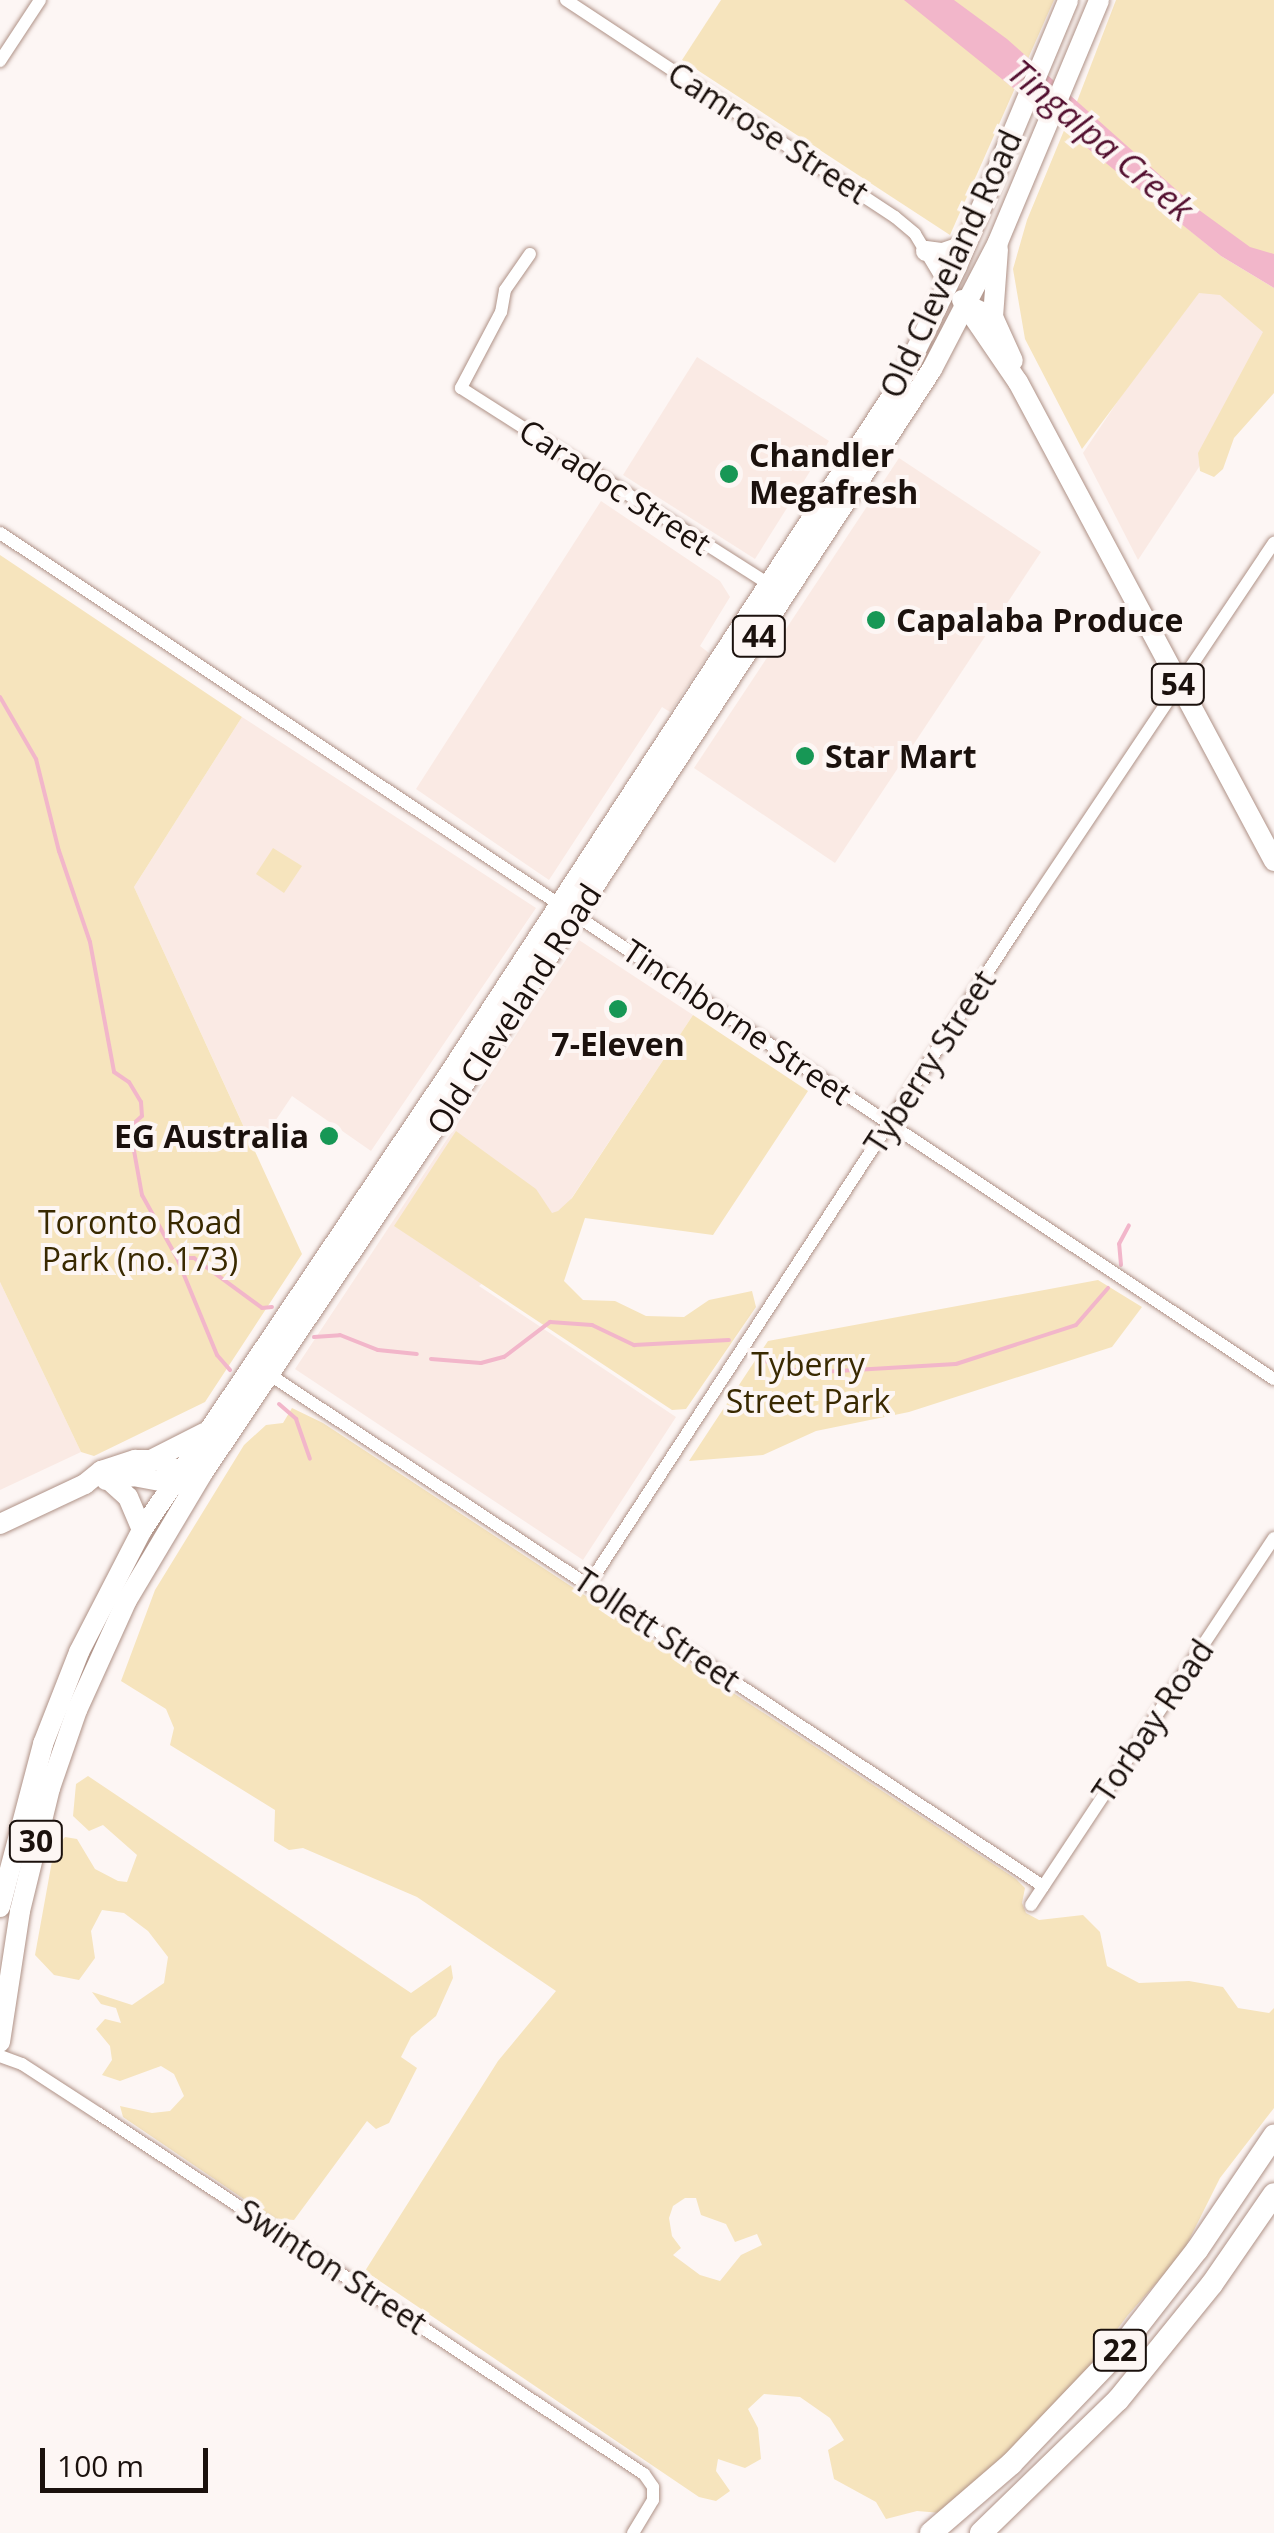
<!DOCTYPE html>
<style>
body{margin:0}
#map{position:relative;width:1274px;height:2533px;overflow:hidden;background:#fdf6f4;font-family:"Open Sans",sans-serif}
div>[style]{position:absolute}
.built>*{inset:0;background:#faeae4}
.green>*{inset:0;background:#f6e4bd}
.water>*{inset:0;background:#f2b6ca}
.stream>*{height:4px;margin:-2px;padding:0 2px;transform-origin:2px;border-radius:2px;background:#f2b6ca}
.roads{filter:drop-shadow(0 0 2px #af9287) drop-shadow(0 0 2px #af9287)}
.minor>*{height:12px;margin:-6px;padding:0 6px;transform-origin:6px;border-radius:6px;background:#fff}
.primary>*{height:20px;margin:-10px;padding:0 10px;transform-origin:10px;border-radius:10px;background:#fff}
.trunk>*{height:22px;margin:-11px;padding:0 11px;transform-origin:11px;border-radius:11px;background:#fff}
.dots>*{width:28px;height:28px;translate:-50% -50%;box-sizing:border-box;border:5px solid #fdf6f4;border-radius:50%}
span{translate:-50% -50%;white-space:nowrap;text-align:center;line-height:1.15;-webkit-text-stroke:8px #fdf6f4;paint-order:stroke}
.shield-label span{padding:2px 8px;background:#fdf6f4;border:2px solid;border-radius:8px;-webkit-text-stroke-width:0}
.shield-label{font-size:30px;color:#1b110d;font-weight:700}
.street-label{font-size:32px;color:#1b110d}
.poi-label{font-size:32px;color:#1b110d;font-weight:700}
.left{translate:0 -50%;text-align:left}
.right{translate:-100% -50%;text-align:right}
.park-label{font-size:32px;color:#392900}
.water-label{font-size:35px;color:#530f2f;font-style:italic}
.scale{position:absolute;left:40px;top:2448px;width:168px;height:45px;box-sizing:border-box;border:5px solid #1b110d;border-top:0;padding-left:12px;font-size:30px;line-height:35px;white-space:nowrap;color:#1b110d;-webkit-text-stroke:8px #fdf6f4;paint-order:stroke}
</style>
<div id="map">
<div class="built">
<div style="clip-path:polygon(1203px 274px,1274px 326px,1274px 353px,1138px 560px,1083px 453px)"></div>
<div style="clip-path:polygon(697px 357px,829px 441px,755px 559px,623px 475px)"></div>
<div style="clip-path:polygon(899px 458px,1041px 552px,835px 863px,694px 768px)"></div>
<div style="clip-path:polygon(601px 501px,720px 581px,730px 597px,700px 646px,709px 653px,670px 712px,662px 707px,549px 880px,416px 789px)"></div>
<div style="clip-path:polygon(242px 717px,536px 908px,371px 1151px,292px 1096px,255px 1151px,134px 887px)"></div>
<div style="clip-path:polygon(579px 940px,693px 1015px,561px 1214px,479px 1286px,676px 1417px,583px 1560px,295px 1369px)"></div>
<div style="clip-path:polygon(0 1282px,81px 1452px,0 1490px)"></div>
</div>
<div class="green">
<div style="clip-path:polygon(721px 0,1054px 0,950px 235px,682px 60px)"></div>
<div style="clip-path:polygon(1116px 0,1274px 0,1274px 277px,1071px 117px)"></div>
<div style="clip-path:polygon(1065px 128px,1221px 256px,1274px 288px,1274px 393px,1234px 438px,1223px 469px,1214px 477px,1200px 471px,1198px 453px,1263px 332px,1220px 295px,1199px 293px,1082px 449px,1025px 339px,1013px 269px,1027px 220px)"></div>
<div style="clip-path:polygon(0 555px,242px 717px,134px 887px,302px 1254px,205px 1402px,94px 1456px,81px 1452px,0 1282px)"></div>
<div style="clip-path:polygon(273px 848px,302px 866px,284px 893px,256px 874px)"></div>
<div style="clip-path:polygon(693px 1015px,808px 1091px,713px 1235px,585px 1218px,564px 1281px,583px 1300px,615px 1301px,646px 1316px,684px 1317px,709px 1300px,752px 1291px,756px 1307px,686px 1409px,672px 1410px,394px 1226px,456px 1131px,536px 1189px,552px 1213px,558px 1211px,572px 1198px)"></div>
<div style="clip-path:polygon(1098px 1280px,1142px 1307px,1112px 1347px,909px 1412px,816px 1431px,763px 1455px,689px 1461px,768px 1341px)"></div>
<div style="clip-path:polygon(evenodd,292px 1408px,323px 1423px,1016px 1879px,1025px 1888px,1022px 1903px,1026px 1913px,1039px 1920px,1083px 1915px,1100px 1932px,1107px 1966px,1139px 1983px,1189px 1981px,1223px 1987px,1238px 2008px,1269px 2013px,1274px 2008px,1274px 2108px,1220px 2178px,1182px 2254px,1128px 2315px,1063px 2401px,941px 2513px,917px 2511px,886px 2519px,876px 2502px,834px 2479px,828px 2450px,844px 2440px,830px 2418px,800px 2397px,764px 2394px,748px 2409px,758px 2428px,761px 2459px,745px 2468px,718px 2459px,716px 2471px,730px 2491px,716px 2501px,699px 2497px,365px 2271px,498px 2061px,556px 1991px,417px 1897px,303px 1848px,289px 1850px,274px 1841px,275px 1810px,170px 1745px,174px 1728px,166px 1709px,121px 1681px,155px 1590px,244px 1445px,266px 1425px,283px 1423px,292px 1408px,685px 2198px,696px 2198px,701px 2215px,726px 2224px,735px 2242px,757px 2234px,762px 2245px,741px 2255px,720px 2281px,700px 2275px,673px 2255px,681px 2248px,672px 2236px,669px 2218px,673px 2206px,685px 2198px)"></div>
<div style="clip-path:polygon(88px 1776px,411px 1993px,451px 1965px,453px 1978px,436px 2016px,411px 2037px,401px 2057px,417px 2068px,389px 2123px,376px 2129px,367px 2121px,294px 2220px,272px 2218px,123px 2117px,120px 2106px,152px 2113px,170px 2111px,184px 2096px,174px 2074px,161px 2066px,120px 2081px,102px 2075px,112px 2060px,110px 2046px,96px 2029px,105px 2019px,121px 2023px,116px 2008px,101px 2004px,92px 1992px,132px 2005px,164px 1983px,168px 1957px,148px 1931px,124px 1913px,102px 1910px,91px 1931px,95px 1958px,79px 1980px,54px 1975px,35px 1955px,54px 1850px,65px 1837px,77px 1839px,95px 1869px,118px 1881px,127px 1882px,137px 1855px,103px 1825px,89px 1831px,73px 1816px,76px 1784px)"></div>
</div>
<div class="water">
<div style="clip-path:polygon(904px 0,954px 0,1007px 39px,1199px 210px,1250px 247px,1274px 254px,1274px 288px,1221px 256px)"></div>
</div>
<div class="stream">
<div style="left:0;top:697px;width:72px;rotate:59.9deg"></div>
<div style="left:36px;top:759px;width:95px;rotate:76deg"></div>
<div style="left:59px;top:851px;width:96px;rotate:71.2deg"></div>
<div style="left:90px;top:942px;width:132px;rotate:79.5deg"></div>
<div style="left:114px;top:1072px;width:18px;rotate:34deg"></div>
<div style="left:129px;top:1082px;width:23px;rotate:59deg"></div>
<div style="left:141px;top:1102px;width:14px;rotate:86deg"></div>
<div style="left:142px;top:1116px;width:12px;rotate:138deg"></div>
<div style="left:133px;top:1124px;width:10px;rotate:101deg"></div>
<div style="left:131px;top:1134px;width:62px;rotate:79.8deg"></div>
<div style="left:142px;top:1195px;width:72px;rotate:60.9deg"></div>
<div style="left:177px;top:1258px;width:105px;rotate:67.6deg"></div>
<div style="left:217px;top:1355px;width:20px;rotate:49deg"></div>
<div style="left:178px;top:1258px;width:16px"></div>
<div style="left:194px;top:1258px;width:84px;rotate:36.3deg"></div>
<div style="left:262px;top:1308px;width:10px;rotate:-6deg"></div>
<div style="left:1121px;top:1265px;width:21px;rotate:-95deg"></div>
<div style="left:1119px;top:1244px;width:21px;rotate:-62deg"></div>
<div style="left:314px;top:1337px;width:26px;rotate:-4deg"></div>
<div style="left:340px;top:1335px;width:41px;rotate:21.5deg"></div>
<div style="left:378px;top:1350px;width:39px;rotate:6deg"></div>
<div style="left:431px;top:1359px;width:50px;rotate:4.6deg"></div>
<div style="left:481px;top:1363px;width:24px;rotate:-15deg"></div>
<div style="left:504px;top:1357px;width:58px;rotate:-37.3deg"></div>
<div style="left:550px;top:1322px;width:42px;rotate:4.1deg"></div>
<div style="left:592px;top:1325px;width:47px;rotate:25.5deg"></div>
<div style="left:634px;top:1345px;width:95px;rotate:-3deg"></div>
<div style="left:758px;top:1359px;width:48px;rotate:16.9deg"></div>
<div style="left:804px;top:1373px;width:152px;rotate:-3.4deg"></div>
<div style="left:956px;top:1364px;width:126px;rotate:-18deg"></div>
<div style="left:1076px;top:1325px;width:49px;rotate:-49.1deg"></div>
<div style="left:279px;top:1404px;width:23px;rotate:41deg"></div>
<div style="left:296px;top:1419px;width:42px;rotate:70.7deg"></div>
</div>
<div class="roads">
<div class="minor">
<div style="left:566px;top:0;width:394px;rotate:33.4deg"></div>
<div style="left:895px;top:217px;width:26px;rotate:40deg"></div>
<div style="left:915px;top:234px;width:62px;rotate:58.9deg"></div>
<div style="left:0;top:61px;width:73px;rotate:-56.7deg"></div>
<div style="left:530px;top:254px;width:44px;rotate:124.8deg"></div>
<div style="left:505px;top:290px;width:22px;rotate:100deg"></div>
<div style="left:501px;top:312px;width:86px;rotate:117.8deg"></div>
<div style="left:461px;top:388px;width:366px;rotate:32.5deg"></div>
<div style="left:0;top:533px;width:1529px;rotate:33.59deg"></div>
<div style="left:270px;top:1375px;width:927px;rotate:33.47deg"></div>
<div style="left:589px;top:1584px;width:812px;rotate:-56.92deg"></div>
<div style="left:1032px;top:904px;width:435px;rotate:-56.2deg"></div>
<div style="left:1031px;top:1905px;width:440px;rotate:-56.5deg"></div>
<div style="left:0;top:2056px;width:23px;rotate:20deg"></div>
<div style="left:22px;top:2064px;width:92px;rotate:33deg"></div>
<div style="left:99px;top:2114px;width:653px;rotate:33.45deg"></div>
<div style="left:644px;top:2474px;width:16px;rotate:55deg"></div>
<div style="left:653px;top:2487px;width:13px;rotate:90deg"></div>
<div style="left:653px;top:2500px;width:39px;rotate:121deg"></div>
</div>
<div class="primary">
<div style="left:926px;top:251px;width:17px;rotate:7deg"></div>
<div style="left:943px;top:253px;width:24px;rotate:-19deg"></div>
<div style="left:962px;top:300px;width:99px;rotate:55.7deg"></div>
<div style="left:1018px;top:382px;width:543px;rotate:61.88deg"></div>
<div style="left:967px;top:305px;width:29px;rotate:25deg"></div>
<div style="left:993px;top:317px;width:48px;rotate:65.6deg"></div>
<div style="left:993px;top:317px;width:68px;rotate:-85.8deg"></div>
<div style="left:153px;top:1459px;width:57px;rotate:-27deg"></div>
<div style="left:106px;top:1480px;width:27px;rotate:-8deg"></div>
<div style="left:133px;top:1476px;width:49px;rotate:10.6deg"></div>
<div style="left:109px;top:1480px;width:25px;rotate:42deg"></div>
<div style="left:128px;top:1497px;width:36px;rotate:67deg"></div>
<div style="left:0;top:1524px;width:94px;rotate:-25.2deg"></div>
<div style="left:85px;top:1484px;width:21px;rotate:-39deg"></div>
<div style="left:101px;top:1471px;width:36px;rotate:-18deg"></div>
<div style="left:135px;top:1460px;width:23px"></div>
<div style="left:158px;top:1460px;width:33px;rotate:29deg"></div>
<div style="left:0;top:1907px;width:169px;rotate:-75.2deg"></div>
<div style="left:43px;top:1744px;width:99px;rotate:-68.6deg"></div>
<div style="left:79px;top:1652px;width:137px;rotate:-62.7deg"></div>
<div style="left:142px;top:1530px;width:553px;rotate:-56.05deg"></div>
<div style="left:451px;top:1071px;width:819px;rotate:-56.85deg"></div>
<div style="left:899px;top:385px;width:132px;rotate:-64deg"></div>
<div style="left:957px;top:266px;width:288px;rotate:-67.3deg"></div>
<div style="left:0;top:2042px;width:133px;rotate:-81.3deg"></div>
<div style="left:20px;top:1911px;width:127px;rotate:-76.3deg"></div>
<div style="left:50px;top:1788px;width:83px;rotate:-70.9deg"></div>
<div style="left:77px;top:1710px;width:121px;rotate:-65.6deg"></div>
<div style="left:127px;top:1600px;width:147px;rotate:-59.2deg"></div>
<div style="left:202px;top:1474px;width:522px;rotate:-56.1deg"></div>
<div style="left:493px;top:1041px;width:803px;rotate:-56.84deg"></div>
<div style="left:932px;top:369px;width:143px;rotate:-62.5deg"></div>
<div style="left:998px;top:242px;width:262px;rotate:-67.3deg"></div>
</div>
<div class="trunk">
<div style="left:931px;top:2533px;width:106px;rotate:-40.8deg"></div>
<div style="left:1011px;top:2464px;width:152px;rotate:-46.3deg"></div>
<div style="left:1116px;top:2354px;width:132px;rotate:-52.1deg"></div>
<div style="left:1197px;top:2250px;width:138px;rotate:-56deg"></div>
<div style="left:981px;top:2533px;width:191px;rotate:-44.2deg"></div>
<div style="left:1118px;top:2400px;width:149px;rotate:-51deg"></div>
<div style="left:1212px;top:2284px;width:109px;rotate:-55.4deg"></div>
</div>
</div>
<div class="dots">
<div style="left:729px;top:474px;background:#179755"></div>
<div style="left:876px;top:620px;background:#179755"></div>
<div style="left:805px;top:756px;background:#179755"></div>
<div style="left:618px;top:1009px;background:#179755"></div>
<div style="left:329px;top:1136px;background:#179755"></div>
</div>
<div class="shield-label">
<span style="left:759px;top:636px">44</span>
<span style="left:1178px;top:684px">54</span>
<span style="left:36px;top:1841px">30</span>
<span style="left:1120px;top:2350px">22</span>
</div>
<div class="street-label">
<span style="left:768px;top:133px;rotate:33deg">Camrose Street</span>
<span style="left:951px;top:264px;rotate:-65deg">Old Cleveland Road</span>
<span style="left:615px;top:487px;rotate:33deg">Caradoc Street</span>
<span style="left:514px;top:1009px;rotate:-57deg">Old Cleveland Road</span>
<span style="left:737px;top:1022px;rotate:34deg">Tinchborne Street</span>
<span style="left:930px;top:1062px;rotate:-57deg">Tyberry Street</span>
<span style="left:657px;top:1630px;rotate:34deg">Tollett Street</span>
<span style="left:1153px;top:1721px;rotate:-56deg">Torbay Road</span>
<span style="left:332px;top:2267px;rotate:33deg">Swinton Street</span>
</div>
<div class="poi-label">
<span class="left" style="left:749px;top:474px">Chandler<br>Megafresh</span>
<span class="left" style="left:896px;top:620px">Capalaba Produce</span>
<span class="left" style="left:825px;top:756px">Star Mart</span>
<span style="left:618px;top:1044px">7-Eleven</span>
<span class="right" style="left:309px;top:1136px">EG Australia</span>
</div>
<div class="park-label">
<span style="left:140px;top:1241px">Toronto Road<br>Park (no.173)</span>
<span style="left:808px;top:1383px">Tyberry<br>Street Park</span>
</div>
<div class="water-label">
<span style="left:1101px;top:140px;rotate:40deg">Tingalpa Creek</span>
</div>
<div class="scale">100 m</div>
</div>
